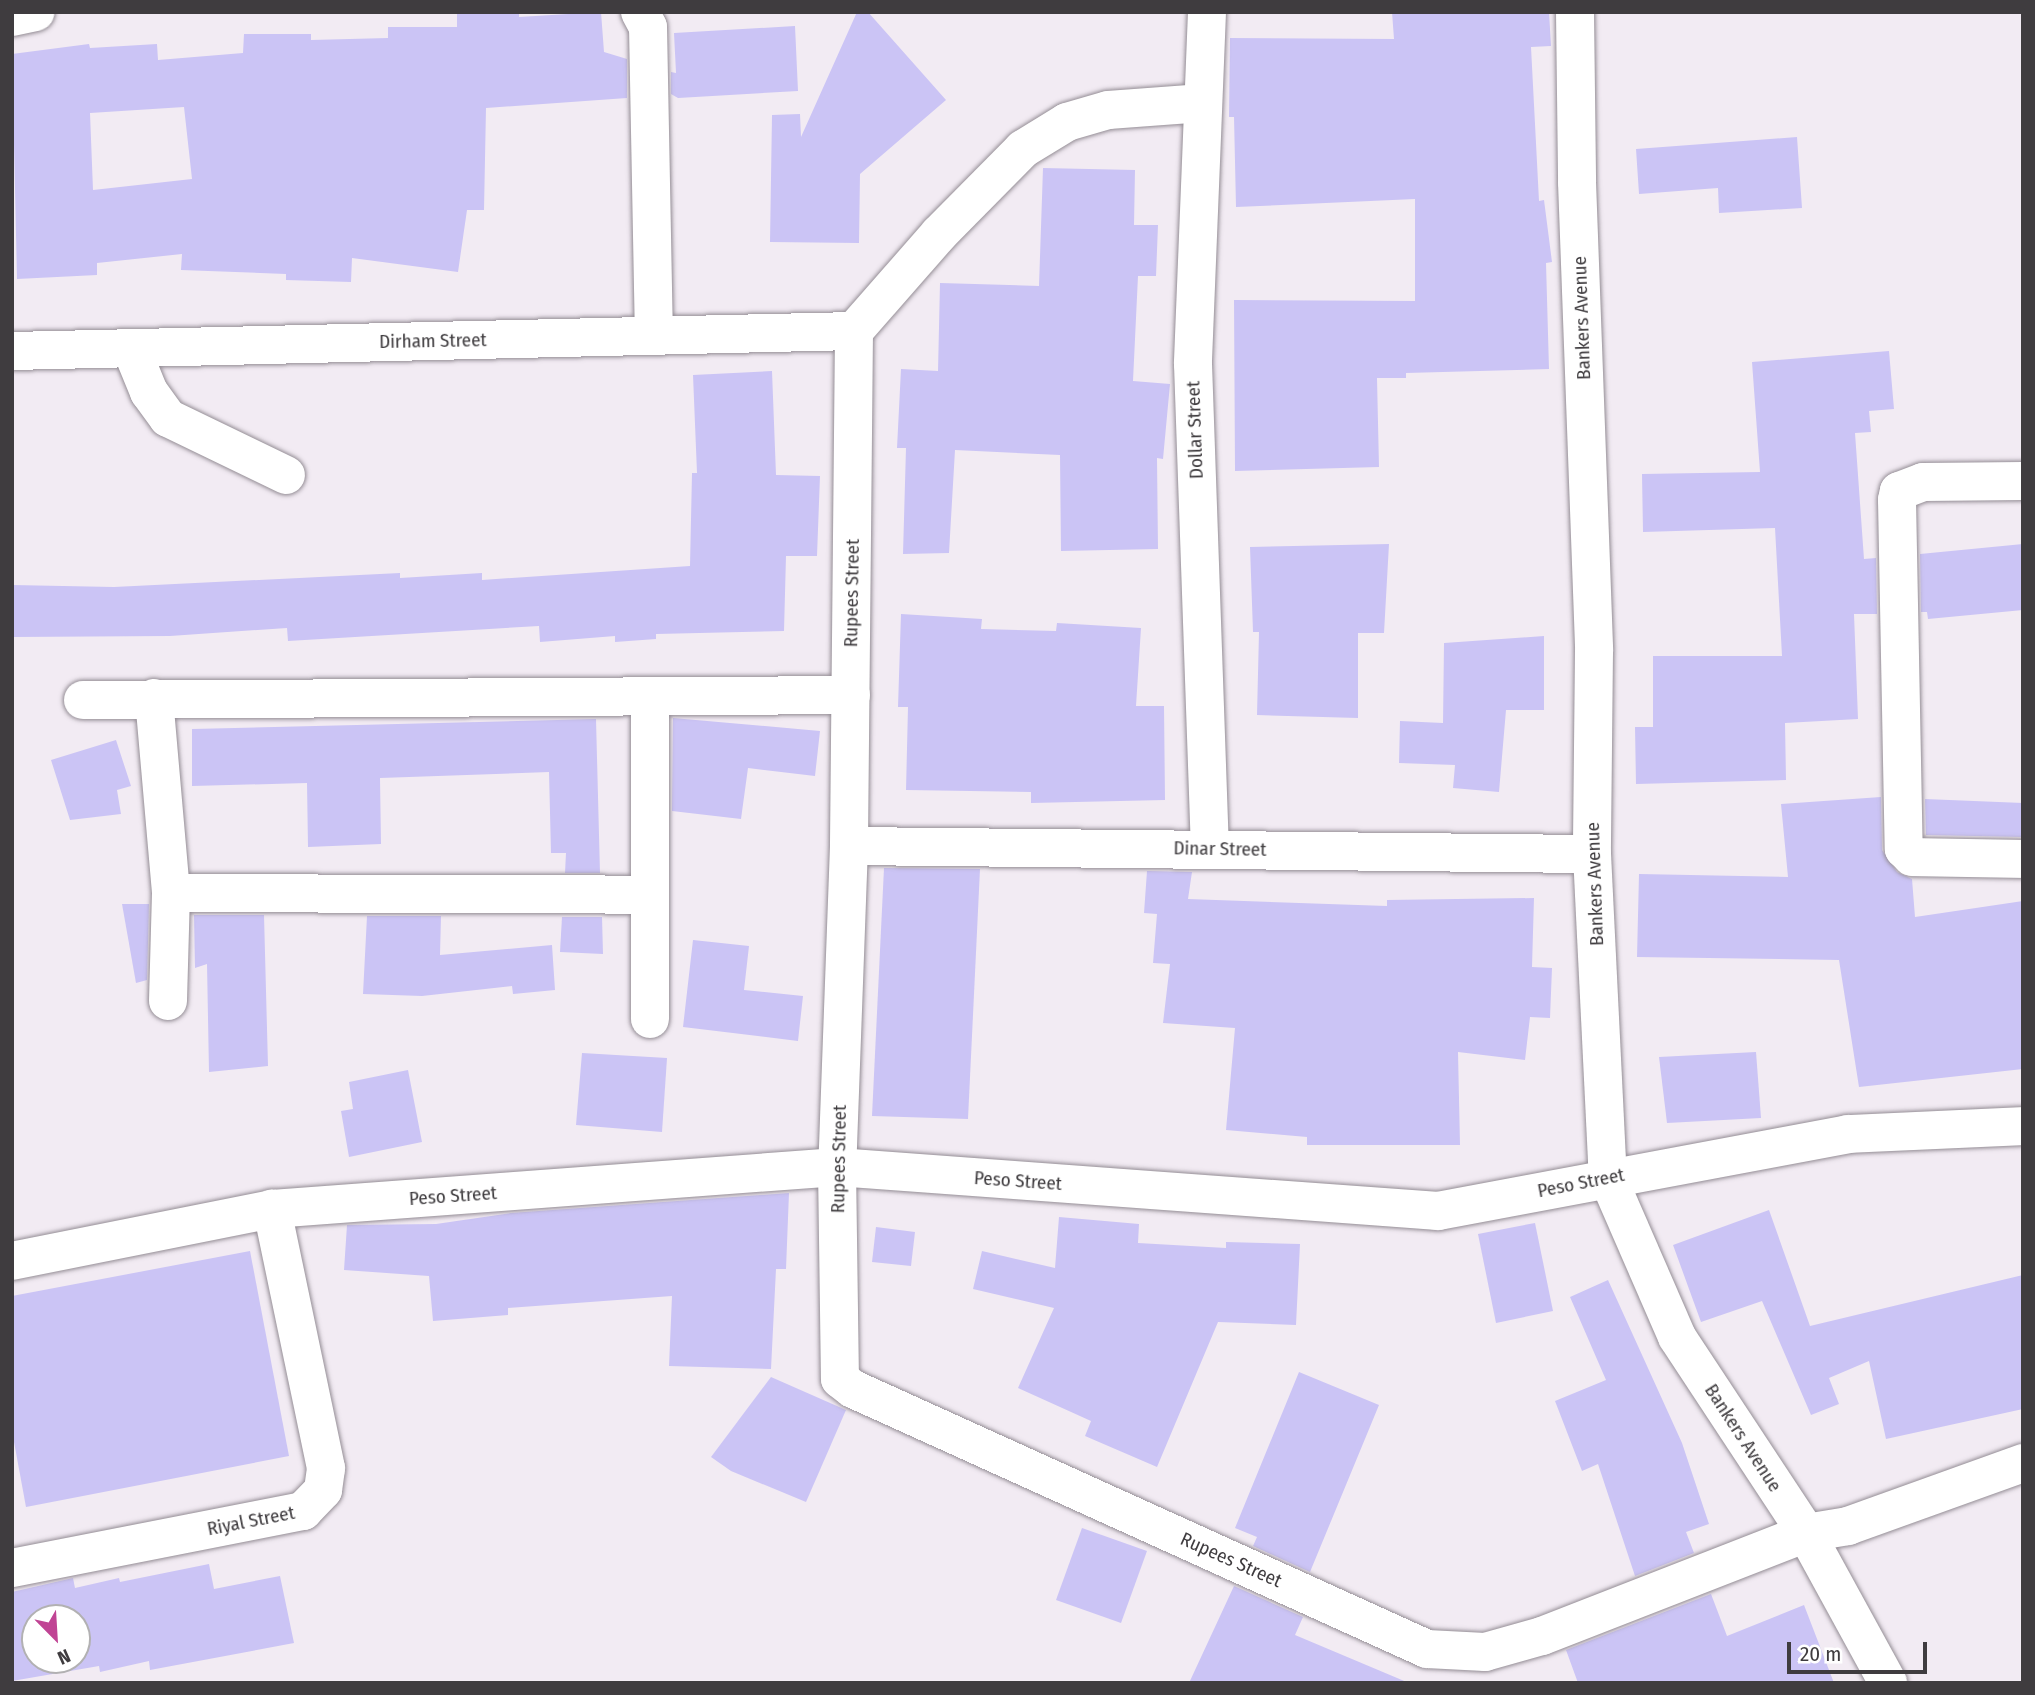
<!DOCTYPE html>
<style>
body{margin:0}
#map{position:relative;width:2035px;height:1695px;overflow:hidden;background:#f2ebf3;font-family:"Fira Sans Condensed",sans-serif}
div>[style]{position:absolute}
.building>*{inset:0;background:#cbc4f5}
.roads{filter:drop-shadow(0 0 2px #948d95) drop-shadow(0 0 2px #948d95)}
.minor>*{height:38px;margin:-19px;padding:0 19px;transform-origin:19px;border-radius:19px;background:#fff}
span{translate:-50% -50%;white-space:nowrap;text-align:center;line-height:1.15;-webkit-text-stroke:6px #fff;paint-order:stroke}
.street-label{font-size:19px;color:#3f3c3f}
.frame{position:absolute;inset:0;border:14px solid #3f3c3f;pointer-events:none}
.north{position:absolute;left:21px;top:1604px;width:70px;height:70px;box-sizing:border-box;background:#fff;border:2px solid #b2b1b2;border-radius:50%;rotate:156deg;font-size:19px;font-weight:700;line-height:28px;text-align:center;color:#3f3c3f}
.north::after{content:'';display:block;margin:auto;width:24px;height:32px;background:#c04494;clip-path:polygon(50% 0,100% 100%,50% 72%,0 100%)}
.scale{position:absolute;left:1787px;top:1642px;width:140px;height:32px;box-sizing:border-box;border:4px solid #3f3c3f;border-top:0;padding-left:9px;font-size:21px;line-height:24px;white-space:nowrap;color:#3f3c3f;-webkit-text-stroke:5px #fff;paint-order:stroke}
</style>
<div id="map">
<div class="building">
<div style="clip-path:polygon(evenodd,457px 12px,519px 12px,519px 17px,601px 12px,604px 52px,627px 59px,627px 98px,486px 108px,484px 210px,467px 210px,458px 272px,352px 258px,351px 282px,286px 280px,286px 274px,181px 270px,182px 254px,97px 263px,97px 275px,17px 279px,12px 54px,89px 44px,90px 48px,157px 44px,158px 60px,243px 53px,244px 34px,311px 34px,311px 40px,388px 38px,388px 27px,457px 27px,457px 12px,184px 107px,192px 179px,93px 190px,90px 113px,184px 107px)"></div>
<div style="clip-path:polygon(857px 12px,868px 12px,946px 100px,860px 174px,859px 243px,770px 242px,772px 115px,800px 114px,801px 137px)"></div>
<div style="clip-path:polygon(1392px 12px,1549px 12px,1551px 46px,1531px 47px,1539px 201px,1544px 200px,1552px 262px,1546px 263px,1549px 369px,1406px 373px,1406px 378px,1377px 378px,1379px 467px,1235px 471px,1234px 300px,1415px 301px,1415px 199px,1236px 207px,1234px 117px,1229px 117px,1230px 38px,1394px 39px)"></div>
<div style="clip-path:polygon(795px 26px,798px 91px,678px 98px,671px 94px,671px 72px,676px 73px,674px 33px)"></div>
<div style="clip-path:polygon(1797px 137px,1802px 208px,1719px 213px,1718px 188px,1639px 194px,1636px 149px)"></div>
<div style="clip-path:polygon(1043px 168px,1135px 170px,1134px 225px,1158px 225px,1156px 276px,1138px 276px,1133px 381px,1170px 384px,1163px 459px,1157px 458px,1158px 549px,1061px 551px,1060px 455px,955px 450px,949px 553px,903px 554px,906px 448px,897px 448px,901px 369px,938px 371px,940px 283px,1039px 286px)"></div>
<div style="clip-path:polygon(1889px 351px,1894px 409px,1869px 411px,1871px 432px,1855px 433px,1864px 559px,1876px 558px,1877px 614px,1854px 614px,1858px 719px,1785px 723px,1786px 780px,1636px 784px,1635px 727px,1653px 727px,1653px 656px,1782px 656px,1775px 528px,1643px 532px,1642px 474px,1760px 472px,1752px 362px)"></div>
<div style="clip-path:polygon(772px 371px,776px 475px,820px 476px,817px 556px,786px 556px,784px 631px,656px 634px,656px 639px,615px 642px,615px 636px,540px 642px,539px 626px,288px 641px,287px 628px,170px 636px,12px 637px,12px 585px,114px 587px,400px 573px,400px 578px,482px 573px,482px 580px,690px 566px,692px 473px,697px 473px,693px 375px)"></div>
<div style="clip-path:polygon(1389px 544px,1384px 633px,1358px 633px,1358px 718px,1257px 715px,1259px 632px,1253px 632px,1250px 547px)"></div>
<div style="clip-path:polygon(2023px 544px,2023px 610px,1928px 619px,1927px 612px,1921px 612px,1920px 554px)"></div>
<div style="clip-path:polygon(901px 614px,982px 619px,981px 629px,1056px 631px,1057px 623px,1141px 628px,1136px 706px,1164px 706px,1165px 800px,1031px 803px,1031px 792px,906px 790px,908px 707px,898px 707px)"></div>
<div style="clip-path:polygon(1544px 636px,1544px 710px,1506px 710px,1499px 792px,1453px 788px,1455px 765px,1399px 763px,1400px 721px,1443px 723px,1444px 643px)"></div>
<div style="clip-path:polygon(673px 718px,820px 731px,815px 776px,748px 768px,741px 819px,672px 811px)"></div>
<div style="clip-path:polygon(596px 719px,600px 873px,565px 873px,566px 853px,551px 853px,549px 772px,380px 778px,381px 844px,308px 847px,307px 783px,192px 786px,192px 729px)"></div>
<div style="clip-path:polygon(116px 740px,131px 786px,117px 790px,121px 814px,70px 820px,51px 760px)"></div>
<div style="clip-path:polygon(1881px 797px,1882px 850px,1897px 872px,1912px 879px,1915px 917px,2023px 901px,2023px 1069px,1859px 1087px,1839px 960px,1637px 957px,1639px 874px,1788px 877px,1781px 804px)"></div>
<div style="clip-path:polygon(1925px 799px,2023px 803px,2023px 837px,1926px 835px)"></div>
<div style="clip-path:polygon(884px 868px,980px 869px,968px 1119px,872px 1116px)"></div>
<div style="clip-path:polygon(1147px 871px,1192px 872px,1188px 899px,1387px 906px,1387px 900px,1534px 898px,1532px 967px,1552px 968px,1550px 1018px,1530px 1017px,1525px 1060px,1458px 1052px,1460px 1145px,1307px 1145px,1307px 1137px,1226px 1130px,1235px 1028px,1163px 1023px,1170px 964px,1153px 963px,1157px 914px,1144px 913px)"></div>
<div style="clip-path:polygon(122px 904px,149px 904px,147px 980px,136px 983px)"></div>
<div style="clip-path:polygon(194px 915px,264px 915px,268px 1066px,209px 1072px,207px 964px,195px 968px)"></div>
<div style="clip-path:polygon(367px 916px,441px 916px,440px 955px,552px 945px,555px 990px,513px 994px,512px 986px,422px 996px,363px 994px)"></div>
<div style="clip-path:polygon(562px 917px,602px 917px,603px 954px,560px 952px)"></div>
<div style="clip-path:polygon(693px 940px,749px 946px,744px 990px,803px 996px,798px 1041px,683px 1027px)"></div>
<div style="clip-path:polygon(1756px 1052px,1761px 1118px,1667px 1123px,1659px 1057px)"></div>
<div style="clip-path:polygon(582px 1053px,667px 1058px,662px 1132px,576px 1125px)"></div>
<div style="clip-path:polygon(408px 1070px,422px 1142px,349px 1157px,341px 1111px,353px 1109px,349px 1082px)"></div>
<div style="clip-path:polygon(789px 1193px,786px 1269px,776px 1269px,771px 1369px,669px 1366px,672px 1296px,508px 1308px,508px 1315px,433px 1321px,429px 1276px,344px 1270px,347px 1225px,436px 1224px,511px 1213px)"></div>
<div style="clip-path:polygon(1769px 1210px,1810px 1326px,2023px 1275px,2023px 1409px,1886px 1439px,1869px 1361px,1829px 1378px,1839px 1404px,1811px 1415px,1762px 1301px,1701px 1322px,1673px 1245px)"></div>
<div style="clip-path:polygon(1059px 1217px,1139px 1224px,1138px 1243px,1226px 1248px,1226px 1242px,1300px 1244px,1296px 1325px,1218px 1322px,1157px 1467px,1085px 1436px,1091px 1421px,1018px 1388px,1054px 1308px,973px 1289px,982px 1251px,1055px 1268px)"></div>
<div style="clip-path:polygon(1535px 1223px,1553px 1311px,1496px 1323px,1478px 1234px)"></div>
<div style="clip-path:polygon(876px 1227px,915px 1232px,911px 1266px,872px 1262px)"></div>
<div style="clip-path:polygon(250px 1251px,289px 1456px,26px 1507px,12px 1431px,12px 1296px)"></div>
<div style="clip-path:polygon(1608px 1280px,1682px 1443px,1709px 1524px,1686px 1532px,1694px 1553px,1635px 1576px,1598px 1464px,1582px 1471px,1555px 1401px,1606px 1380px,1570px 1297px)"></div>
<div style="clip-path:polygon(1299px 1372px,1379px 1405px,1310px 1572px,1253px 1546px,1257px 1537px,1235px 1528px)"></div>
<div style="clip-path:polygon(771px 1377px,846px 1410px,806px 1502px,731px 1471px,711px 1457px)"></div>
<div style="clip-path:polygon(1082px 1528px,1147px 1551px,1121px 1623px,1056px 1600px)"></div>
<div style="clip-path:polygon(evenodd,209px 1564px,214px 1589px,280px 1576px,294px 1643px,150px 1670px,149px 1661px,100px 1672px,99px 1666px,12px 1681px,12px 1592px,73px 1578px,75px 1588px,119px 1578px,120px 1582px,209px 1564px,35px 1618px,77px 1618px,77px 1660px,35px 1660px,35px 1618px)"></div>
<div style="clip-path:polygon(1234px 1586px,1303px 1617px,1295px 1635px,1409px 1683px,1189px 1683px)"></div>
<div style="clip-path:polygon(1711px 1594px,1727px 1636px,1804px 1605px,1834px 1683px,1578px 1683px,1566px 1650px)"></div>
</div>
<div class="roads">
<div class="minor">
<div style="left:640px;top:12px;width:17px;rotate:62deg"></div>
<div style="left:648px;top:27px;width:308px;rotate:88.9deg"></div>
<div style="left:1207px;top:12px;width:352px;rotate:92.3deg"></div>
<div style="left:1193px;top:364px;width:485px;rotate:88deg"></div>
<div style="left:1575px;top:12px;width:170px;rotate:89.3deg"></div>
<div style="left:1577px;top:182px;width:469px;rotate:87.9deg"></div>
<div style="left:1594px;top:651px;width:203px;rotate:90.6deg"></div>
<div style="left:1592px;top:854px;width:324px;rotate:87.2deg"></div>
<div style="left:1608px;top:1178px;width:173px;rotate:66.5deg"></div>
<div style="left:1677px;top:1337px;width:235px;rotate:56.6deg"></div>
<div style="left:1806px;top:1533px;width:171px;rotate:61.3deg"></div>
<div style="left:12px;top:17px;width:24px;rotate:-12deg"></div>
<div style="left:1203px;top:103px;width:95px;rotate:175.8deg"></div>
<div style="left:1108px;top:110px;width:43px;rotate:163.7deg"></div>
<div style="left:1067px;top:122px;width:52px;rotate:148.5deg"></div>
<div style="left:1023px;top:149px;width:120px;rotate:134.7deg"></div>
<div style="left:939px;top:234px;width:129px;rotate:131.2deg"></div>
<div style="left:854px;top:331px;width:515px;rotate:90.56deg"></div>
<div style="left:849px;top:846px;width:321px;rotate:92.1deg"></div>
<div style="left:837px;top:1167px;width:212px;rotate:89.2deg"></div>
<div style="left:840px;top:1379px;width:16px;rotate:38deg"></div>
<div style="left:853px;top:1389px;width:630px;rotate:24.37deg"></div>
<div style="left:1427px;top:1649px;width:58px;rotate:3deg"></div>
<div style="left:1485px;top:1652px;width:59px;rotate:-15.7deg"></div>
<div style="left:1542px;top:1636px;width:283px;rotate:-21.3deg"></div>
<div style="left:1806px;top:1533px;width:43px;rotate:-9.5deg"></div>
<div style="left:1848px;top:1526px;width:186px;rotate:-19.8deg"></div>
<div style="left:131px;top:348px;width:48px;rotate:67.8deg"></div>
<div style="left:149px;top:392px;width:32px;rotate:54deg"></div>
<div style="left:168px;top:418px;width:131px;rotate:25.8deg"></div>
<div style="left:12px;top:351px;width:842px;rotate:-1.36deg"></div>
<div style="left:2023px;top:481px;width:100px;rotate:179.4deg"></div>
<div style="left:1923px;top:482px;width:26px;rotate:159deg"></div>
<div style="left:1899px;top:491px;width:9px;rotate:103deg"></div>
<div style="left:1897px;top:500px;width:349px;rotate:88.9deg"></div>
<div style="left:1904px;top:849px;width:11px;rotate:45deg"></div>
<div style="left:1912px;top:857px;width:111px;rotate:1deg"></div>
<div style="left:154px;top:698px;width:196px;rotate:85deg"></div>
<div style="left:171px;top:893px;width:108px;rotate:91.6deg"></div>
<div style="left:83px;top:700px;width:768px;rotate:-0.37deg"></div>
<div style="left:849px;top:846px;width:743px;rotate:0.62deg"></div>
<div style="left:171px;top:893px;width:479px;rotate:0.2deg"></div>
<div style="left:650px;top:1019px;width:323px;rotate:-90deg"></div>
<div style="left:12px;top:1261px;width:265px;rotate:-11.3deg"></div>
<div style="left:272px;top:1209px;width:567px;rotate:-4.25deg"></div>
<div style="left:837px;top:1167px;width:603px;rotate:4.19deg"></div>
<div style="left:1438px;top:1211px;width:417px;rotate:-10.6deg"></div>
<div style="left:1848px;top:1134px;width:175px;rotate:-2.6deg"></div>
<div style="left:12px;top:1568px;width:297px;rotate:-11.1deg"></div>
<div style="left:303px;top:1511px;width:29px;rotate:-46deg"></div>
<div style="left:323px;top:1490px;width:22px;rotate:-82deg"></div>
<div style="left:326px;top:1468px;width:265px;rotate:-101.8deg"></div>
</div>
</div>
<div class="street-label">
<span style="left:1582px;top:318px;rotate:-92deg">Bankers Avenue</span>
<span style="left:433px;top:341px;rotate:-1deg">Dirham Street</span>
<span style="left:1195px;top:430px;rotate:-92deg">Dollar Street</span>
<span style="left:852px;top:593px;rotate:-89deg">Rupees Street</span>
<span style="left:1220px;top:849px;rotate:1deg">Dinar Street</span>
<span style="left:1595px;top:884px;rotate:-92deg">Bankers Avenue</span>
<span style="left:839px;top:1159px;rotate:-89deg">Rupees Street</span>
<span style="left:1018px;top:1181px;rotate:4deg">Peso Street</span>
<span style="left:1581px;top:1183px;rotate:-11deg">Peso Street</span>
<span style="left:453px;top:1196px;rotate:-4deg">Peso Street</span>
<span style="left:1743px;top:1438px;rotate:57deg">Bankers Avenue</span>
<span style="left:251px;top:1521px;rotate:-11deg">Riyal Street</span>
<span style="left:1231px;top:1560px;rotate:24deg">Rupees Street</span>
</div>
<div class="frame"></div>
<div class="north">N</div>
<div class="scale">20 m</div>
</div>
